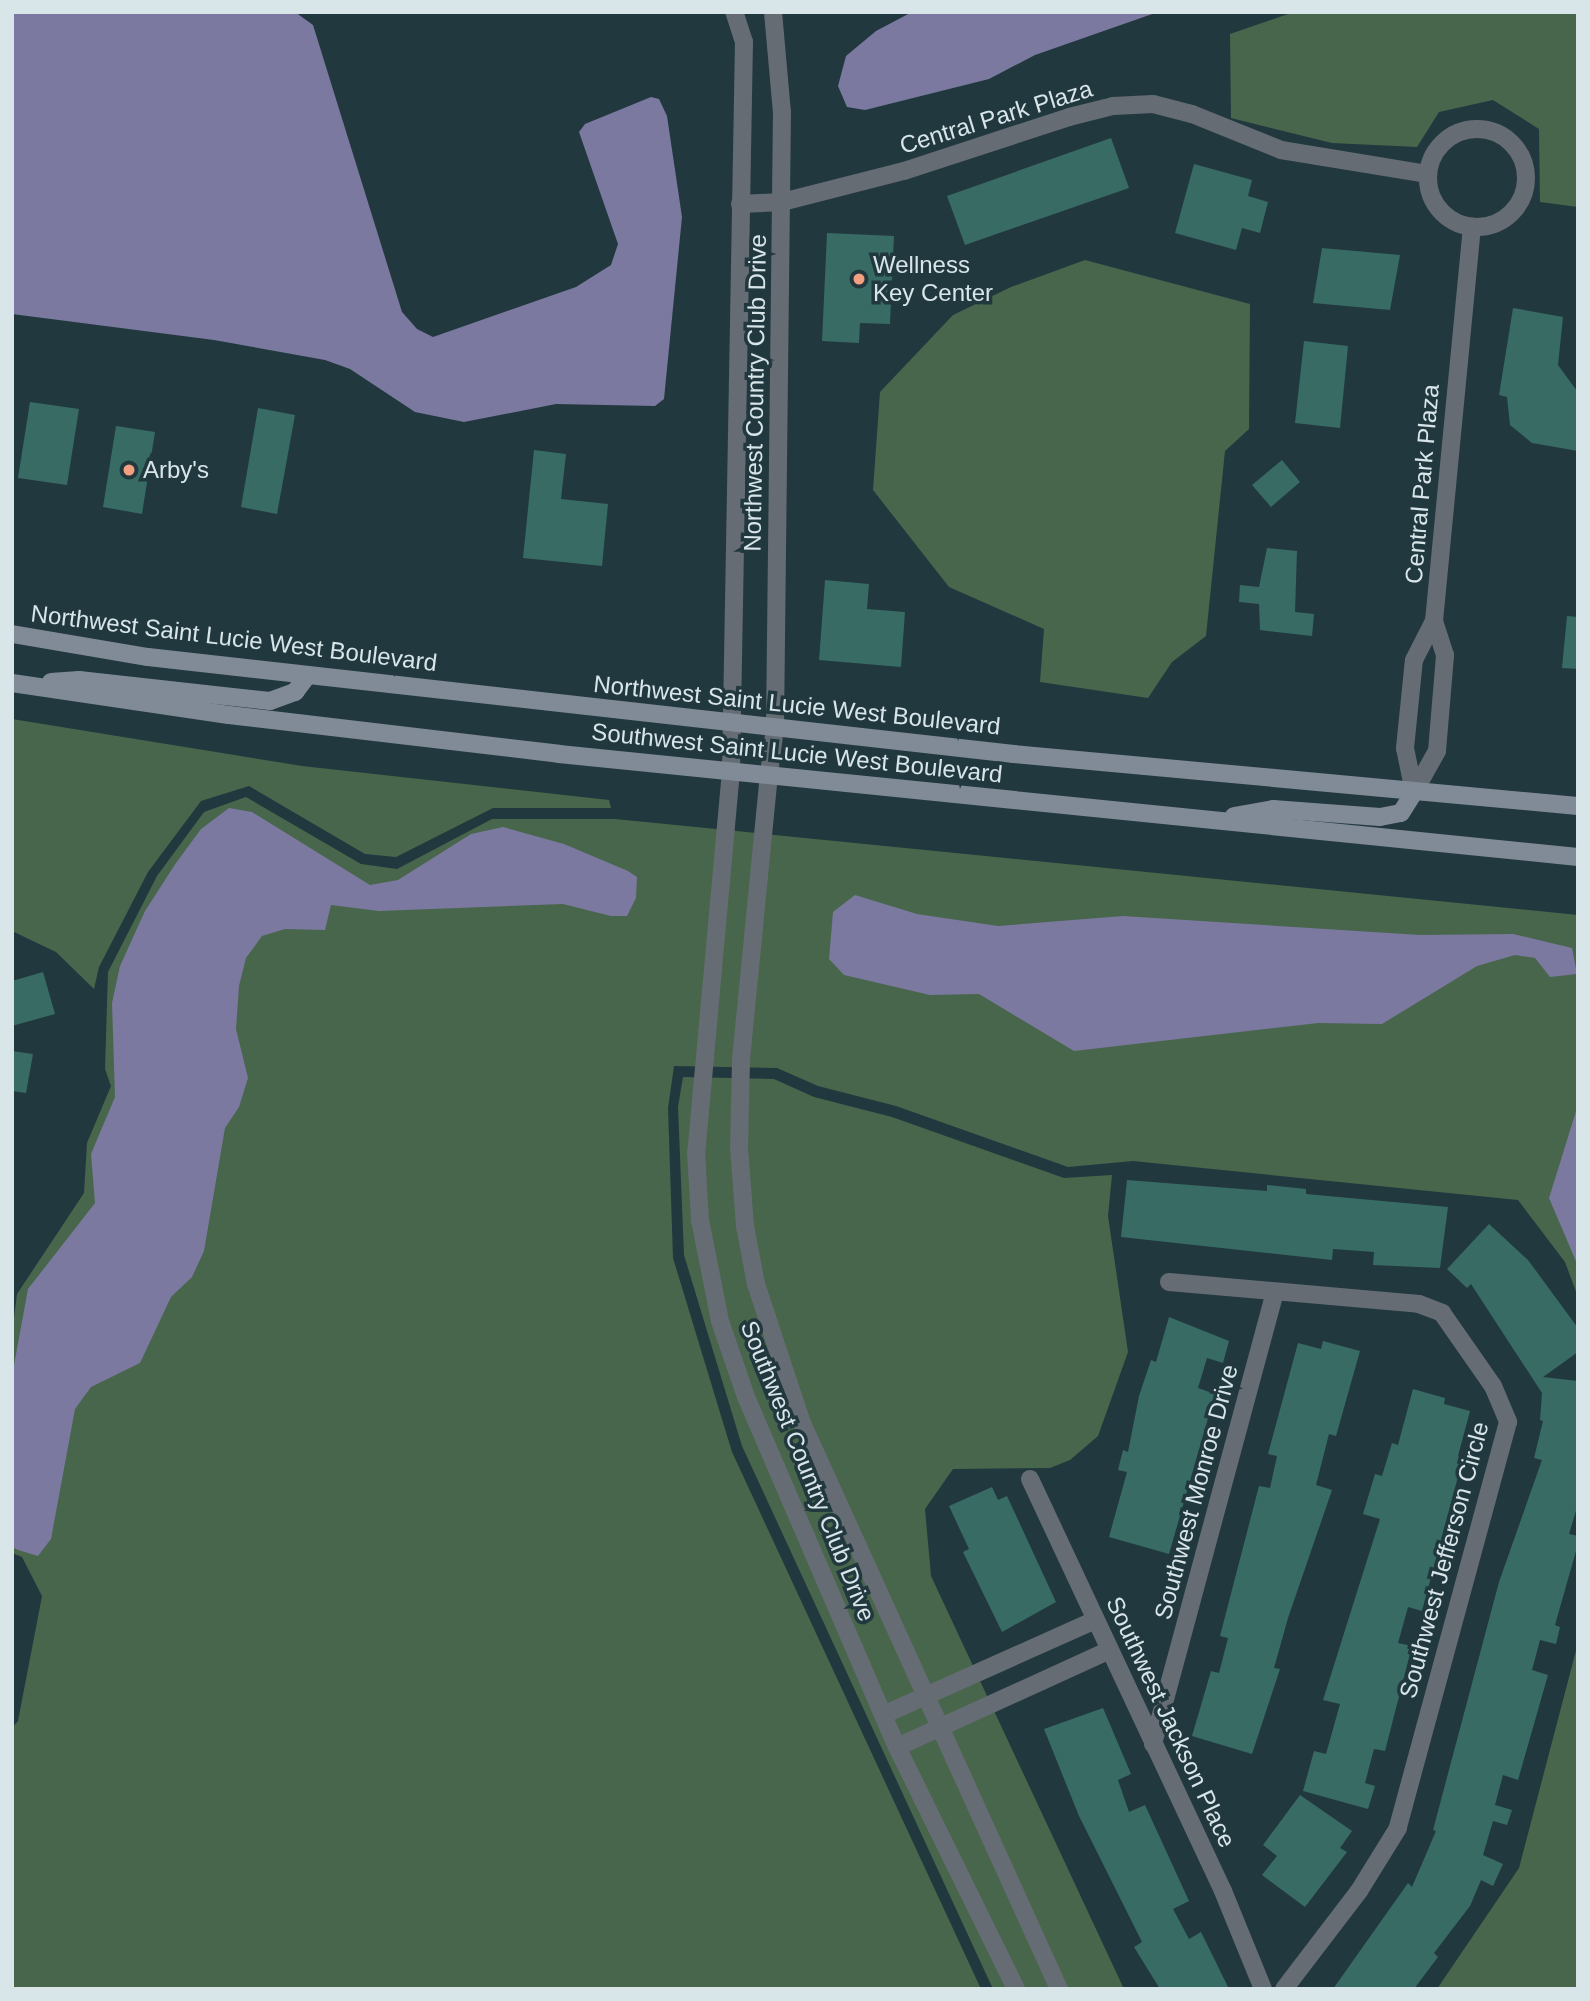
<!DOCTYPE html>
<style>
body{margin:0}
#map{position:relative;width:1590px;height:2001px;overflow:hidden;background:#22383f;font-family:Arial,sans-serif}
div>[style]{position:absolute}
.green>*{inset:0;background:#48664b}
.water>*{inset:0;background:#7b799f}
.building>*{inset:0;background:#386b63}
.minor>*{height:18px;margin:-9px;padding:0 9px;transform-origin:9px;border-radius:9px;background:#666c74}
.minor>.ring{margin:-9px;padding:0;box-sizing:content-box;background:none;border:18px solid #666c74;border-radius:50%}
.tertiary>*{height:18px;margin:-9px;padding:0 9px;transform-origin:9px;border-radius:9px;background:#666c74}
.secondary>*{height:18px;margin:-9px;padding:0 9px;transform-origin:9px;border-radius:9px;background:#818b97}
.dots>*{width:19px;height:19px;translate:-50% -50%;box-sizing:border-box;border:4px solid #22383f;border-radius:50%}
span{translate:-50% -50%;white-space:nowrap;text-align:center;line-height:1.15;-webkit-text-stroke:7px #22383f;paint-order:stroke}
.street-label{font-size:24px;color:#d8e5e9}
.poi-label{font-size:24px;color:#d8e5e9}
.left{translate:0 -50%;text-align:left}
.frame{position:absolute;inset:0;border:14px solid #d8e5e9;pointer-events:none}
</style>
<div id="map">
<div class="green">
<div style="clip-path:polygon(1294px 12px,1578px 12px,1578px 207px,1540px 202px,1539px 129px,1493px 100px,1439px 112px,1417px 147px,1332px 143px,1231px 118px,1230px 34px)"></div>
<div style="clip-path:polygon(1085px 260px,1250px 304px,1249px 429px,1225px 451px,1206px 636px,1172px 662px,1148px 698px,1040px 682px,1044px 629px,949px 587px,873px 490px,880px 392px,953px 315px,1011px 287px)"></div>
<div style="clip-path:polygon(12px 719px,302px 766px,609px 800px,611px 808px,493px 808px,396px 857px,365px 854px,249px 786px,201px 801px,148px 872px,99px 967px,94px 989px,56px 952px,12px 931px)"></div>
<div style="clip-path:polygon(246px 797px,361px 864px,397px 869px,492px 819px,615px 819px,1578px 915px,1578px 1297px,1565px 1262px,1518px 1200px,1133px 1161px,1068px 1167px,896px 1106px,818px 1086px,777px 1068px,674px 1066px,668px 1108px,673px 1258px,732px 1452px,981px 1989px,12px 1989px,12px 1728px,18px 1721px,42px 1596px,22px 1557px,12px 1553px,12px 1333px,17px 1294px,84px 1193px,87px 1143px,111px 1086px,105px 1069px,108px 972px,157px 876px,204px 812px)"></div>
<div style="clip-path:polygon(683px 1077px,774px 1079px,814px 1097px,892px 1117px,1064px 1178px,1112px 1175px,1108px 1216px,1128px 1352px,1098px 1436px,1070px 1460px,1050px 1468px,953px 1469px,925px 1509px,931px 1576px,1124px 1989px,993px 1989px,742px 1446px,684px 1255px,678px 1107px)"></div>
<div style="clip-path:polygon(1578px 1643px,1578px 1989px,1437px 1989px,1519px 1868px)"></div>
</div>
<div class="water">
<div style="clip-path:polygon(12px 12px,295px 12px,313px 25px,402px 312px,417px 329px,433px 337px,576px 287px,611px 265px,618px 244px,579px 132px,585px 124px,651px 97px,659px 99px,667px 116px,682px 217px,664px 399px,655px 406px,556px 404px,464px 422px,415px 412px,350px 369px,325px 360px,214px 340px,12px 314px)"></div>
<div style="clip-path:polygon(912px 12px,1158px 12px,1035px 55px,989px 79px,865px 110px,847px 107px,838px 86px,846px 56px,876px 31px)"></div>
<div style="clip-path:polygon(229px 808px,252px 812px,370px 885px,398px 880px,471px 834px,503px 827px,564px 844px,628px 871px,637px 877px,636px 898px,627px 916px,611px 916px,563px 904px,379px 911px,331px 905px,325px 930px,285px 929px,262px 936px,246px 958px,239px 986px,236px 1029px,248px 1078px,239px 1107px,225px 1128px,204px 1251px,192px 1277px,171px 1297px,140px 1363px,91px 1387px,75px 1409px,51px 1539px,38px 1556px,18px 1550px,12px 1547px,12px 1376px,28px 1289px,95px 1203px,91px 1154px,115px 1097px,112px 1003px,120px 966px,145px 911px,176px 863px,201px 829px)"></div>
<div style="clip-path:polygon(855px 895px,917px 914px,998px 926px,1123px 916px,1420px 935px,1513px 934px,1572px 948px,1577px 974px,1550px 977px,1535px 958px,1515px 955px,1477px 966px,1382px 1024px,1318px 1023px,1074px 1051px,979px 994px,930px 995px,844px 975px,829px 959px,833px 912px)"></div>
<div style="clip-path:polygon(1578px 1105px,1578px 1266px,1549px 1198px)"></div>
</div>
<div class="building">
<div style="clip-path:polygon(1111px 138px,1129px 188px,965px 245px,947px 196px)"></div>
<div style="clip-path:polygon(1194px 164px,1252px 180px,1248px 196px,1268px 202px,1260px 233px,1242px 228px,1236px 250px,1175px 233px)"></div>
<div style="clip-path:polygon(827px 233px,894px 236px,890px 324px,860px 323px,859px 343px,822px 341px)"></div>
<div style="clip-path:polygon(1322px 248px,1400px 255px,1390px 310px,1313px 303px)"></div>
<div style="clip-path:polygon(1513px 308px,1563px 317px,1558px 365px,1577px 391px,1578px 451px,1532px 443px,1510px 425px,1507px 397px,1499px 395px)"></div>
<div style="clip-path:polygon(1304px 341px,1348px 346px,1340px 428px,1295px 423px)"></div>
<div style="clip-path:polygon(30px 402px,79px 409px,67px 485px,18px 478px)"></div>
<div style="clip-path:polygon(258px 408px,295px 415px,277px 514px,241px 507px)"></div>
<div style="clip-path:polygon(116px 426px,155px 432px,142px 514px,103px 507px)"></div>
<div style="clip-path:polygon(534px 450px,566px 454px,561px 499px,608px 504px,602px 566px,523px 558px)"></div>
<div style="clip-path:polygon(1282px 460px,1300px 482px,1271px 507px,1252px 485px)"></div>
<div style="clip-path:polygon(1267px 548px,1297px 551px,1295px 612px,1314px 614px,1312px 636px,1260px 630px,1259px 604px,1239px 602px,1240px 585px,1259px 587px)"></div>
<div style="clip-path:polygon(825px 580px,869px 584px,867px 609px,905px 612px,901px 667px,819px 660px)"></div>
<div style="clip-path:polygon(1567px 616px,1578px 617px,1578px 669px,1562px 668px)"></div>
<div style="clip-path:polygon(43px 972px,55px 1014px,12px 1026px,12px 981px)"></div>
<div style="clip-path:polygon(12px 1051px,33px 1054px,26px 1093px,12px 1091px)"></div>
<div style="clip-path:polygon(1127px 1180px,1267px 1191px,1267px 1185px,1306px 1189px,1306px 1194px,1448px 1207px,1440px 1268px,1373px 1265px,1374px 1252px,1333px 1249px,1332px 1260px,1121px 1237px)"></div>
<div style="clip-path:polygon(1489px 1224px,1528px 1260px,1578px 1328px,1578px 1352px,1543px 1377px,1578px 1381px,1578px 1504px,1569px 1534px,1578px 1536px,1578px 1544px,1555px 1625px,1560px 1627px,1556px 1644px,1540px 1640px,1532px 1670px,1548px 1675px,1518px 1780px,1503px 1775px,1495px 1805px,1512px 1810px,1507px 1825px,1493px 1821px,1483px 1855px,1503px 1864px,1493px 1886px,1481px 1880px,1470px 1906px,1434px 1953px,1438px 1957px,1414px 1989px,1333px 1989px,1408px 1883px,1412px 1887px,1436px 1831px,1433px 1830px,1499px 1582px,1542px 1460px,1534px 1458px,1543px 1421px,1540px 1420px,1542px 1393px,1471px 1284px,1467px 1288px,1447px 1269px)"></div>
<div style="clip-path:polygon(1169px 1317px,1229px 1341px,1223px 1363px,1207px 1358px,1198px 1388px,1215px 1394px,1169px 1554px,1109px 1537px,1127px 1472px,1118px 1470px,1123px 1450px,1128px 1452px,1139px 1396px,1151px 1360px,1156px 1362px)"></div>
<div style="clip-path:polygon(1323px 1341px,1360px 1351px,1336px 1436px,1329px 1434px,1316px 1485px,1332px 1490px,1288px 1618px,1274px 1668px,1280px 1669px,1252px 1754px,1192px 1736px,1211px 1671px,1219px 1673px,1228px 1638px,1220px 1636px,1259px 1486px,1270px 1488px,1277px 1456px,1268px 1454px,1298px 1343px,1321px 1349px)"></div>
<div style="clip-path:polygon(1413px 1389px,1445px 1398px,1444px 1404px,1470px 1411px,1458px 1456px,1463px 1458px,1422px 1611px,1408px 1607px,1398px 1643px,1412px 1646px,1385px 1751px,1374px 1749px,1365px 1783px,1375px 1786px,1368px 1809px,1303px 1791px,1314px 1751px,1326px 1754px,1340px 1704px,1323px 1700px,1380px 1519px,1363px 1514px,1375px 1474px,1382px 1476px,1392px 1443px,1398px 1445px)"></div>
<div style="clip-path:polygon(992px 1487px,998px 1500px,1007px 1496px,1056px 1602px,1002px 1632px,963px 1552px,969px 1549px,949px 1506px)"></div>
<div style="clip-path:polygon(1103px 1708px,1131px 1774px,1118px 1780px,1129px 1812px,1145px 1805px,1189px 1901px,1173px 1909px,1189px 1939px,1201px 1932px,1229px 1989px,1160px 1989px,1134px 1947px,1142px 1942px,1079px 1816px,1044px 1729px)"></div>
<div style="clip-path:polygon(1300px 1795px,1352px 1831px,1340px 1848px,1347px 1852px,1305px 1907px,1262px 1875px,1277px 1856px,1263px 1845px)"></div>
</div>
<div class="minor">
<div class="ring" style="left:1428px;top:129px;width:80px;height:80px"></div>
<div style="left:740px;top:204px;width:42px;rotate:-2.7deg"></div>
<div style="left:782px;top:202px;width:126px;rotate:-14.3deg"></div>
<div style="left:904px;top:171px;width:174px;rotate:-18.1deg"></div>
<div style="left:1069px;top:117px;width:45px;rotate:-14deg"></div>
<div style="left:1113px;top:106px;width:40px;rotate:-2.9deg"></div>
<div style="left:1153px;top:104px;width:40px;rotate:14.4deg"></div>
<div style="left:1192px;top:114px;width:96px;rotate:22deg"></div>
<div style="left:1281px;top:150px;width:149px;rotate:9.3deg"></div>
<div style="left:731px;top:771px;width:383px;rotate:95.2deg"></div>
<div style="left:696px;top:1152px;width:68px;rotate:86.6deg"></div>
<div style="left:700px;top:1220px;width:103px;rotate:78.8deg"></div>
<div style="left:720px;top:1321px;width:80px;rotate:71.1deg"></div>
<div style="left:746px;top:1397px;width:381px;rotate:66.7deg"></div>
<div style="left:897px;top:1747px;width:270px;rotate:63.8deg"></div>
<div style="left:769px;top:774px;width:288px;rotate:95.6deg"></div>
<div style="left:741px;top:1061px;width:87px;rotate:91.3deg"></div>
<div style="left:739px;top:1148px;width:78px;rotate:85.6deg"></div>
<div style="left:745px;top:1226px;width:59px;rotate:79.3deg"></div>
<div style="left:756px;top:1284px;width:146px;rotate:71.7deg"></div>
<div style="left:802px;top:1423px;width:622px;rotate:65.58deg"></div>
<div style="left:1414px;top:792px;width:45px;rotate:-101.6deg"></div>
<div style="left:1405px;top:748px;width:88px;rotate:-84.2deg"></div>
<div style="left:1414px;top:660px;width:44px;rotate:-62.9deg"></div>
<div style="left:1434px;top:621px;width:396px;rotate:-84.5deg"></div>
<div style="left:1414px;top:792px;width:47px;rotate:-60.7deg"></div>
<div style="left:1437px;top:751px;width:96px;rotate:-85.2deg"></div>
<div style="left:1445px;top:655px;width:36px;rotate:-108deg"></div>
<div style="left:1169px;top:1282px;width:251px;rotate:5deg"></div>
<div style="left:1419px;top:1304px;width:25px;rotate:21deg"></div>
<div style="left:1442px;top:1313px;width:89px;rotate:55.1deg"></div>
<div style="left:1493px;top:1386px;width:39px;rotate:67deg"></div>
<div style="left:1508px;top:1422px;width:421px;rotate:105.2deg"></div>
<div style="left:1398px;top:1828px;width:74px;rotate:121.8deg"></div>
<div style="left:1359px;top:1891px;width:123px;rotate:127.4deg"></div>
<div style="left:1030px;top:1479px;width:455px;rotate:64.9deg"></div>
<div style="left:1223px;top:1891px;width:106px;rotate:67.8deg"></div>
<div style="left:883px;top:1715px;width:232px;rotate:-24.1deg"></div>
<div style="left:1153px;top:1744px;width:468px;rotate:-74.9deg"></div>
<div style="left:897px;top:1747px;width:232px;rotate:-24.5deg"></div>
</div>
<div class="tertiary">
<div style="left:731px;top:771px;width:729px;rotate:-88.98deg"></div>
<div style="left:744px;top:42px;width:32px;rotate:-108deg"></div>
<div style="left:769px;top:774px;width:47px;rotate:-82.7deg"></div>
<div style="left:775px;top:727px;width:614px;rotate:-89.35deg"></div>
<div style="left:782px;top:113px;width:101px;rotate:-95.1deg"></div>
</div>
<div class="secondary">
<div style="left:12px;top:634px;width:138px;rotate:9.6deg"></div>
<div style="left:148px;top:657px;width:871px;rotate:6.39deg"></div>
<div style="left:1014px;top:754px;width:566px;rotate:5.27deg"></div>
<div style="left:51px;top:682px;width:28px;rotate:-4deg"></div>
<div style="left:79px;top:680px;width:192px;rotate:6.3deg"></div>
<div style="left:270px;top:701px;width:27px;rotate:-20deg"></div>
<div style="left:295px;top:692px;width:21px;rotate:-53deg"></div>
<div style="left:12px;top:683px;width:219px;rotate:8.4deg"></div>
<div style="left:229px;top:715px;width:332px;rotate:6.7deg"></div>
<div style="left:559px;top:754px;width:1024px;rotate:5.77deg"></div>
<div style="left:1234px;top:816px;width:40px;rotate:-10deg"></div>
<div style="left:1273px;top:809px;width:107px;rotate:4.3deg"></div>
<div style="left:1380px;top:817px;width:21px;rotate:-11deg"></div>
<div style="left:1401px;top:813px;width:25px;rotate:-58deg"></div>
</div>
<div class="dots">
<div style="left:859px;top:279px;background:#f2a080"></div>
<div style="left:129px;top:470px;background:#f2a080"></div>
</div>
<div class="street-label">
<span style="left:996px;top:117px;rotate:-17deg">Central Park Plaza</span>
<span style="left:755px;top:393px;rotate:-89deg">Northwest Country Club Drive</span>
<span style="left:1422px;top:484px;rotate:-85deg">Central Park Plaza</span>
<span style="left:234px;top:638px;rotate:7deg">Northwest Saint Lucie West Boulevard</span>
<span style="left:797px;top:705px;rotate:6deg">Northwest Saint Lucie West Boulevard</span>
<span style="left:797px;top:753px;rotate:6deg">Southwest Saint Lucie West Boulevard</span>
<span style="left:808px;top:1471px;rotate:68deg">Southwest Country Club Drive</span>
<span style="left:1196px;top:1492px;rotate:-75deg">Southwest Monroe Drive</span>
<span style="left:1444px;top:1560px;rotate:-75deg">Southwest Jefferson Circle</span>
<span style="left:1171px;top:1722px;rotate:65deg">Southwest Jackson Place</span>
</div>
<div class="poi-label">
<span class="left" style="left:873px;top:279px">Wellness<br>Key Center</span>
<span class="left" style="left:143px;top:470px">Arby's</span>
</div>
<div class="frame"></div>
</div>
